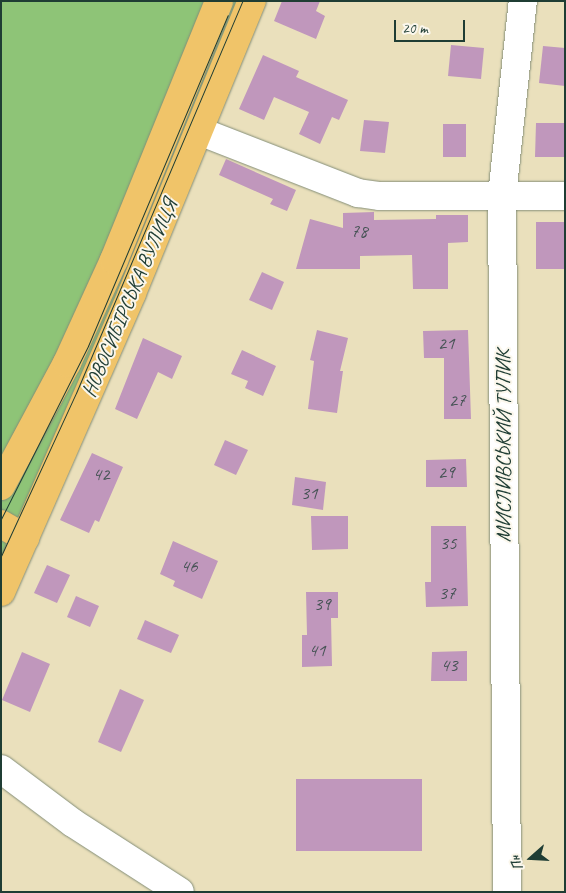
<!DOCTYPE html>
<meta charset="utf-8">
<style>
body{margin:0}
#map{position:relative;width:566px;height:893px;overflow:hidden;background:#eae0bc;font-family:Caveat,sans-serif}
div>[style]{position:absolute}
.green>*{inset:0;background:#8ec477}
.building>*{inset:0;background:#c097bc}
.roads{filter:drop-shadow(0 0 1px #848e78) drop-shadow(0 0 1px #848e78)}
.minor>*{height:28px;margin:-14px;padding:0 14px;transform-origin:14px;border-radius:14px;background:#fff}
.major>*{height:28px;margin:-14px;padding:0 14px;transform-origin:14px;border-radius:14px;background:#f0c469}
.tram>*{height:1px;margin:-0.5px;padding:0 0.5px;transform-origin:0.5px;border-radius:0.5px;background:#1f3d34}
span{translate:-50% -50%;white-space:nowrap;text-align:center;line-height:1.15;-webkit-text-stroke:4px #fbf7ec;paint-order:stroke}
.number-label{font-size:19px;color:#475456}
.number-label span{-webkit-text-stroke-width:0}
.street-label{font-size:21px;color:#1f3d34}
.frame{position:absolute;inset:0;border:2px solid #1f3d34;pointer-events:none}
.north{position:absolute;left:506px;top:833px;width:50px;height:50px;-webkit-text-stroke:4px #fbf7ec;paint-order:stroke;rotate:251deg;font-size:14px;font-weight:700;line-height:20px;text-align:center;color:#1f3d34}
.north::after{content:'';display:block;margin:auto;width:18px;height:22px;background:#1f3d34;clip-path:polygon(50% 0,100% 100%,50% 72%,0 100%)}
.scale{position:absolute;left:394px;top:20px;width:71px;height:22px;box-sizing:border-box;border:2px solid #1f3d34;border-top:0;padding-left:6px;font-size:15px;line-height:18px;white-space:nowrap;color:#1f3d34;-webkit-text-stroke:4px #fbf7ec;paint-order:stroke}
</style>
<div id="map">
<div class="green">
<div style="clip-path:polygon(1px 1px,252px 1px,1px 606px)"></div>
</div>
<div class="building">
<div style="clip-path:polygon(282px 1px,320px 1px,316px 11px,325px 16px,316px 39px,274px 21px)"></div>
<div style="clip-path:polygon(451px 45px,484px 48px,481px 79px,448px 76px)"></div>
<div style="clip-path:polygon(543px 46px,565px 48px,565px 86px,539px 83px)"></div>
<div style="clip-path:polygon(263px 55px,299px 71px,296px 77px,348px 100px,339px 120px,332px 117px,320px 144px,299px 134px,309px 112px,274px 97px,264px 120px,239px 109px)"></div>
<div style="clip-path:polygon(364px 120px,389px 122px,385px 153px,360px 151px)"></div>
<div style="clip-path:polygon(536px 123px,564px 123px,564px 157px,535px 157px)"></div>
<div style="clip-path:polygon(443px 124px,466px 124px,466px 157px,443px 157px)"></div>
<div style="clip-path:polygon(226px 159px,296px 190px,287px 211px,270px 204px,273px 199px,219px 175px)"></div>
<div style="clip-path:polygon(374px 212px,374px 220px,436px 219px,436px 215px,468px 215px,468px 242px,448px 243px,448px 289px,413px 289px,412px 255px,360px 256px,360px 269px,296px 269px,310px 219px,343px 228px,343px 213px)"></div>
<div style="clip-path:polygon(536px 222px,565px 222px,565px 269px,536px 269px)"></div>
<div style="clip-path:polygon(262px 272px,284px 282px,272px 310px,249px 300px)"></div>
<div style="clip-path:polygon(317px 330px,348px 338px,340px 371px,343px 371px,337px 413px,308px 409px,314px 361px,310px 360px)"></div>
<div style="clip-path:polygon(468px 330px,471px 419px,444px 419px,444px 358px,424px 358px,423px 331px)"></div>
<div style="clip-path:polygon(143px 338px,182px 356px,172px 379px,158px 372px,137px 419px,115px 409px)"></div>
<div style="clip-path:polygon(242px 350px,276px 366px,263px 396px,245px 388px,248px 381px,231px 374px)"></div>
<div style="clip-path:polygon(225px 440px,248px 450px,236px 475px,214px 465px)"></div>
<div style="clip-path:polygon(92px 453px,123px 467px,99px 522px,95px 520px,89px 533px,60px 520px)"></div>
<div style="clip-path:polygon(466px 459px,467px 487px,426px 487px,426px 460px)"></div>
<div style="clip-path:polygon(295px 477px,326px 482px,323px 510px,292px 505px)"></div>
<div style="clip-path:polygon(311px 516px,348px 516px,348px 549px,312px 550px)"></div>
<div style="clip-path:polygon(431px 526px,466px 526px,468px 606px,426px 607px,425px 582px,431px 582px)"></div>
<div style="clip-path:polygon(173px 541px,218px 561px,202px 599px,173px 586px,175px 581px,160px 574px)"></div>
<div style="clip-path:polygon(47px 565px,70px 575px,57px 603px,34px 593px)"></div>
<div style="clip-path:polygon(306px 592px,338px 592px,338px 618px,331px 618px,332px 666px,302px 667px,302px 635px,307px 635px)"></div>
<div style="clip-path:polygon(76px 596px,99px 606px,90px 627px,67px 617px)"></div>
<div style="clip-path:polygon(145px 620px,179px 635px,171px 653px,137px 639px)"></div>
<div style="clip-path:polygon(467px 651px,467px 681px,431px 681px,432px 652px)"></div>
<div style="clip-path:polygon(22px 652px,50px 664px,30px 712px,2px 700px)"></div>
<div style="clip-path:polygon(120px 689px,144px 700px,121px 752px,98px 742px)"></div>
<div style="clip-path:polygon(296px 779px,422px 779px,422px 851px,296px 851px)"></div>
</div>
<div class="roads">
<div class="minor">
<div style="left:199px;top:131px;width:171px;rotate:21.3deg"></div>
<div style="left:358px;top:193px;width:22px;rotate:8deg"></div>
<div style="left:380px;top:196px;width:185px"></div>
<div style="left:1px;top:769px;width:90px;rotate:36.9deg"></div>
<div style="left:73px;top:823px;width:127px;rotate:32.8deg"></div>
<div style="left:507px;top:892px;width:696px;rotate:-90.41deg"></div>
<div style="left:502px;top:196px;width:196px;rotate:-83.9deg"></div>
</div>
<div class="major">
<div style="left:1px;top:486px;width:140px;rotate:-61.8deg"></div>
<div style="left:67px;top:363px;width:113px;rotate:-65.5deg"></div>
<div style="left:114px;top:260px;width:279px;rotate:-67.9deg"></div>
<div style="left:1px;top:524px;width:28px;rotate:30deg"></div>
<div style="left:1px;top:592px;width:326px;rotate:-66.3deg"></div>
<div style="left:132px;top:293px;width:316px;rotate:-67.7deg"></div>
</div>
</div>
<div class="tram">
<div style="left:1px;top:519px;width:194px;rotate:-63.3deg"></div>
<div style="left:88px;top:346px;width:359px;rotate:-67.1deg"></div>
<div style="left:1px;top:556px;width:179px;rotate:-65.3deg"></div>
<div style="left:76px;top:393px;width:426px;rotate:-67deg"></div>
</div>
<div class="number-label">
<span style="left:359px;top:232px">78</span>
<span style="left:446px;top:344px">21</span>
<span style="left:457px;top:401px">27</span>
<span style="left:446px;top:473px">29</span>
<span style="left:101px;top:475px">42</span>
<span style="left:309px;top:494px">31</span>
<span style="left:448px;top:544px">35</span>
<span style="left:189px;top:567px">46</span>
<span style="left:447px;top:594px">37</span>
<span style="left:322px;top:605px">39</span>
<span style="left:317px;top:651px">41</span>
<span style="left:449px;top:666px">43</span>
</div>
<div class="street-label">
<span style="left:129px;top:298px;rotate:-67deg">НОВОСИБІРСЬКА ВУЛИЦЯ</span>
<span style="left:503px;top:446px;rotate:-90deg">МИСЛИВСЬКИЙ ТУПИК</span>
</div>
<div class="frame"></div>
<div class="north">Пн</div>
<div class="scale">20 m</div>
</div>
